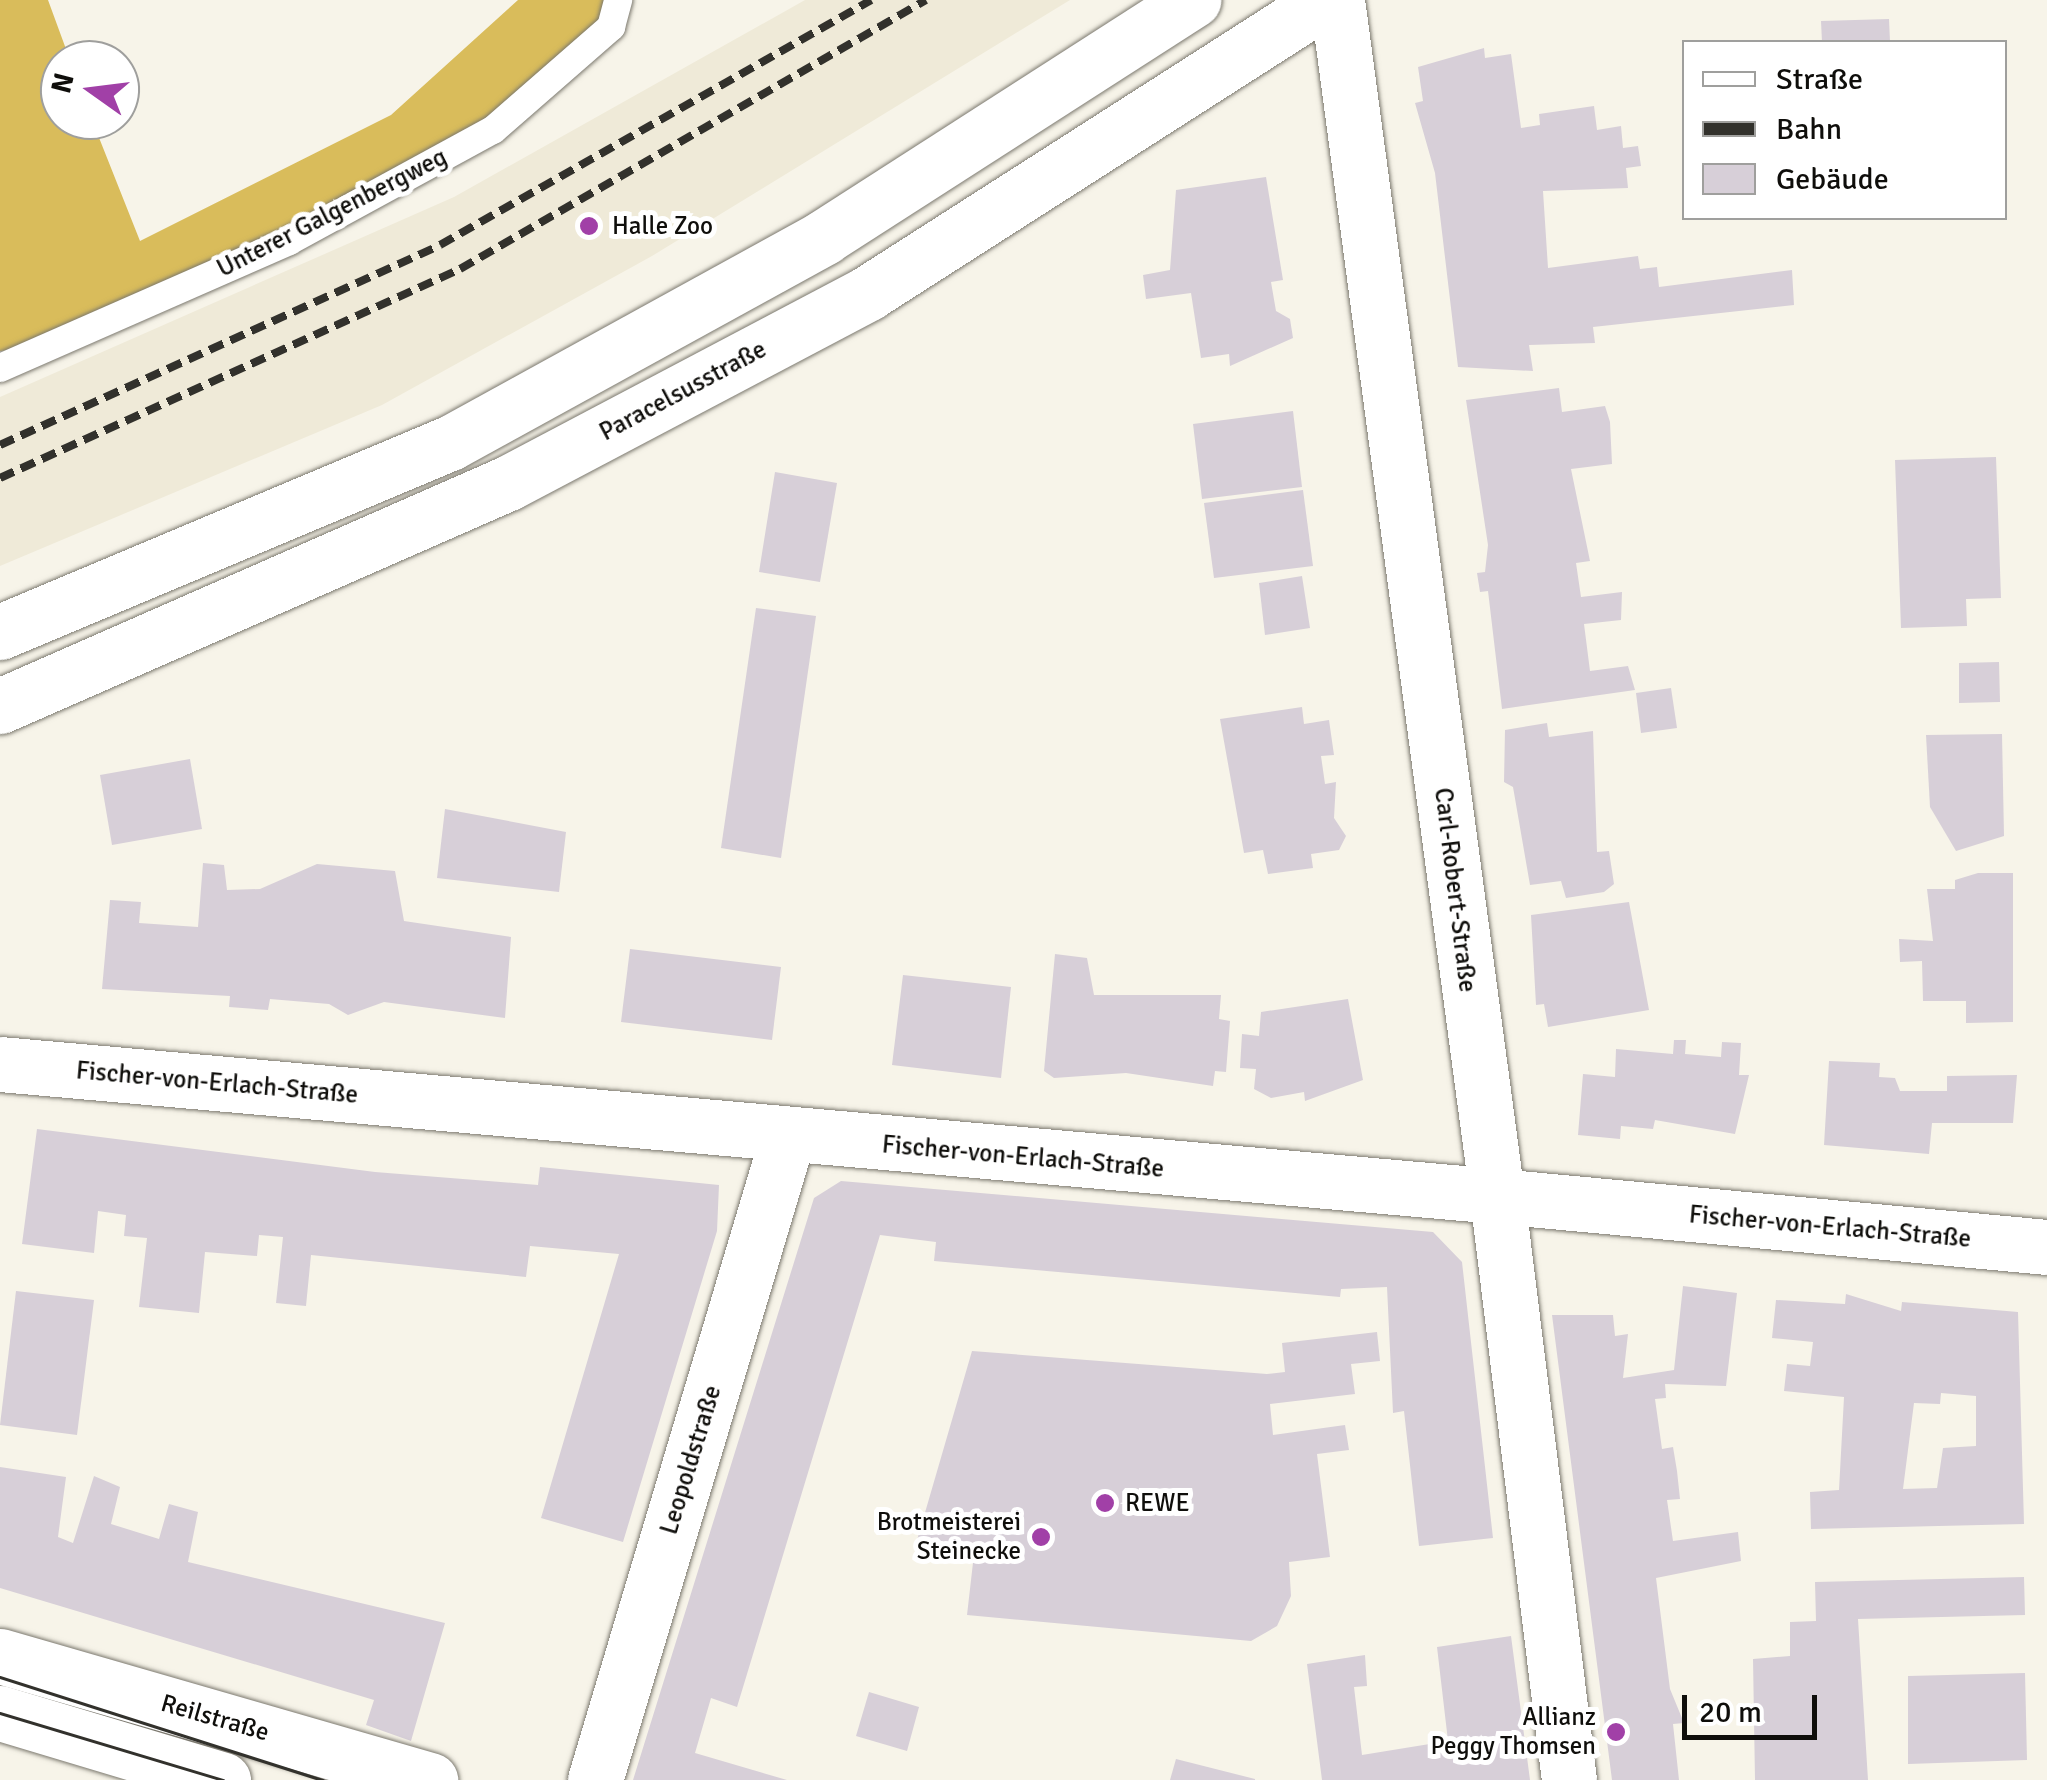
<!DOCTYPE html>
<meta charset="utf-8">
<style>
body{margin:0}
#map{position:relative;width:2047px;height:1780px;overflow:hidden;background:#f7f4e9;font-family:Signika,sans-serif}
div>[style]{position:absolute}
.built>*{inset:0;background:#efead8}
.forest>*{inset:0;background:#d9bc5b}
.building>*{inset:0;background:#d7cfd8}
.roads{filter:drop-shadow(0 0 2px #7b786e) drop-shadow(0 0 2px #7b786e)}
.service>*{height:28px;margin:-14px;padding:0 14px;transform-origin:14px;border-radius:14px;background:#fff}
.minor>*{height:55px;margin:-27.5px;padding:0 27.5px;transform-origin:27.5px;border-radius:27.5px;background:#fff}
.tertiary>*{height:55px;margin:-27.5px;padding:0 27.5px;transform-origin:27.5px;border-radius:27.5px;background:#fff}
.secondary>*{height:55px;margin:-27.5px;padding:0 27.5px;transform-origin:27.5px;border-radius:27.5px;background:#fff}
.tram>*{height:2.5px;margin:-1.25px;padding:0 1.25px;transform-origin:1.25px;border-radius:1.25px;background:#32312c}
.rail>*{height:8px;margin-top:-4px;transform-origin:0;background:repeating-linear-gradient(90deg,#32312c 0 15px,transparent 0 23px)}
.dots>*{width:28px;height:28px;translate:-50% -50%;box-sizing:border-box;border:5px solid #fff;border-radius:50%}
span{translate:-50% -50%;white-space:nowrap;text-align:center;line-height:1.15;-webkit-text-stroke:10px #fff;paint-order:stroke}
.street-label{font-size:25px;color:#0f0e0b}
.poi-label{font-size:25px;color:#0f0e0b}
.left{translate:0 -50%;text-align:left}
.right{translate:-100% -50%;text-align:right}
.legend{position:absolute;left:1682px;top:40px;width:325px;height:180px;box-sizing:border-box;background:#fff;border:2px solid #9f9f9d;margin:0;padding:12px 18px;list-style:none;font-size:30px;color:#0f0e0b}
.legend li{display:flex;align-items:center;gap:20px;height:50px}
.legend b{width:50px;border:2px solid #9f9f9d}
.north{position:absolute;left:40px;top:40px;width:100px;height:100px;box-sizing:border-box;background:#fff;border:2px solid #9f9f9d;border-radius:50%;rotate:284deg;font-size:28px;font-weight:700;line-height:40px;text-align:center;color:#0f0e0b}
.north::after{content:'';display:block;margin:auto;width:35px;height:45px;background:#a140a7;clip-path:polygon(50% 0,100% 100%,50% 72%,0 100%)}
.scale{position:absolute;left:1682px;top:1695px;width:135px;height:45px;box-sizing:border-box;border:5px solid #0f0e0b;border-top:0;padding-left:12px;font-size:30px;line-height:35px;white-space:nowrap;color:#0f0e0b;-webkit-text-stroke:8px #fff;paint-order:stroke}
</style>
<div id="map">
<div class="built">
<div style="clip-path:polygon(805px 0,1070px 0,652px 256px,382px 405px,0 566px,0 397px,454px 197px)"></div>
</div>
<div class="forest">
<div style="clip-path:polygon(0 0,48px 0,70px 60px,60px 60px,60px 120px,92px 120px,140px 241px,391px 115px,518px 0,617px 0,611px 26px,494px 129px,45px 346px,0 351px)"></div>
</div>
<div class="building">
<div style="clip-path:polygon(1889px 19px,1890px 42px,1822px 42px,1821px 21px)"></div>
<div style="clip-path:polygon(1484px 48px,1485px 58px,1511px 54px,1521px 128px,1540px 125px,1539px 114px,1594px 106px,1597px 130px,1621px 126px,1623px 148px,1638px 146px,1641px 166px,1626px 168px,1628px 188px,1543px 191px,1548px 268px,1638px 256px,1640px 269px,1657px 267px,1659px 287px,1792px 270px,1794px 305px,1593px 327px,1595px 343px,1529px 345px,1533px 371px,1458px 367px,1435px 173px,1415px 103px,1423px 101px,1418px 67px)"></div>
<div style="clip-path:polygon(1266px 177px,1283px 280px,1271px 282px,1276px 311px,1290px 319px,1293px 338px,1230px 366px,1229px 354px,1201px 358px,1191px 293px,1146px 299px,1143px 275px,1170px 270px,1176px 190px)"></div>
<div style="clip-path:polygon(1559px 388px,1562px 412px,1605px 406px,1610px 422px,1612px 464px,1571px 469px,1590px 561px,1576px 563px,1581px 597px,1622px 592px,1621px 620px,1584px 624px,1590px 671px,1628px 666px,1635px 690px,1502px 709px,1488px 591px,1480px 592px,1477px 573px,1485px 572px,1488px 545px,1466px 400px)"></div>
<div style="clip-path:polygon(1293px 411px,1302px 487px,1202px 499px,1193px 424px)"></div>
<div style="clip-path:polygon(1996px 457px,2001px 598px,1966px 599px,1967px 626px,1901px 628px,1895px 460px)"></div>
<div style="clip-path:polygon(775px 472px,837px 483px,820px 582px,759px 572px)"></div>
<div style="clip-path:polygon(1303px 490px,1313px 566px,1214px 578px,1204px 503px)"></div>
<div style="clip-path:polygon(1302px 576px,1310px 628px,1265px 635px,1259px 583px)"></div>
<div style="clip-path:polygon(756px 608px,816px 616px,781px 858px,721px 848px)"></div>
<div style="clip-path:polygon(1999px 662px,2000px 702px,1959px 703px,1959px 663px)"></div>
<div style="clip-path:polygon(1671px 688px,1677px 728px,1641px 733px,1636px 693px)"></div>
<div style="clip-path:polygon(1302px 707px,1304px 724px,1329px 720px,1334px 755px,1321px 756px,1325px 784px,1336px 782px,1334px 818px,1346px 836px,1339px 850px,1311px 854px,1313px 868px,1268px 874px,1263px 850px,1244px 853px,1220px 719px)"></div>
<div style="clip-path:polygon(1547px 723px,1549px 737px,1593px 731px,1597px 852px,1609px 851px,1614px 884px,1604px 892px,1566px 898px,1561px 881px,1530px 885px,1513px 787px,1504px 782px,1505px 730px)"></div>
<div style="clip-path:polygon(2002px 734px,2004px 836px,1956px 851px,1930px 807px,1926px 735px)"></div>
<div style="clip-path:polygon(190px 759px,202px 829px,112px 845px,100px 775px)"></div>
<div style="clip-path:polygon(445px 809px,566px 832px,559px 892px,437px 878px)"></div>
<div style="clip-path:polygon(203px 863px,224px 865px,227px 890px,260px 889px,317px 864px,395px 871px,404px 921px,511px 937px,505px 1018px,384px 1002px,348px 1015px,329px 1004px,270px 999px,268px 1010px,229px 1007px,230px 996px,102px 989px,110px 900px,141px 902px,139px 923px,198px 927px)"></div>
<div style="clip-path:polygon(1978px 873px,2013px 873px,2013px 1022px,1966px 1023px,1966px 1001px,1923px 1001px,1922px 961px,1900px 962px,1899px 939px,1933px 941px,1927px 889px,1955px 889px,1955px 880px)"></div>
<div style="clip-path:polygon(1629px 902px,1649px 1010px,1548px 1027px,1544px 1004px,1536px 1005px,1531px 915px)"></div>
<div style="clip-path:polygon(630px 949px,781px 967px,772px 1040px,621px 1022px)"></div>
<div style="clip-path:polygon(1055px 954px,1087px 958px,1094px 995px,1221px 995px,1219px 1019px,1230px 1021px,1226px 1072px,1215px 1071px,1213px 1086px,1126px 1073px,1054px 1078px,1044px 1071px)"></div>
<div style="clip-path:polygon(903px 975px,1011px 987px,1001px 1078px,892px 1065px)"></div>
<div style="clip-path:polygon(1348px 999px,1363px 1080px,1305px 1101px,1304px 1092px,1271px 1098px,1254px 1089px,1256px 1069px,1240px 1068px,1242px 1034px,1259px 1036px,1261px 1012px)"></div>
<div style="clip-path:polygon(1674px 1040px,1686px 1040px,1685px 1054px,1721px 1057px,1722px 1042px,1741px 1043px,1739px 1075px,1749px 1075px,1735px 1134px,1655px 1120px,1653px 1129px,1621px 1126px,1620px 1139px,1578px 1135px,1583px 1074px,1615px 1077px,1616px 1049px,1673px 1054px)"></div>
<div style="clip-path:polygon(1829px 1061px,1880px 1063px,1879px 1077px,1895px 1078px,1900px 1091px,1947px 1091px,1947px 1076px,2017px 1075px,2013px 1123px,1932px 1123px,1929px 1154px,1824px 1145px)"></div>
<div style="clip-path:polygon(37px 1129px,375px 1172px,538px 1185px,540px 1167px,719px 1185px,717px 1231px,623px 1542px,541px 1518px,619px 1254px,530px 1246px,526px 1277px,311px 1255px,306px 1306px,276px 1303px,283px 1237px,259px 1235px,257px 1256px,205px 1252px,199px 1313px,139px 1307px,147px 1238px,124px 1236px,126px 1215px,98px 1211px,94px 1253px,22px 1244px)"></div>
<div style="clip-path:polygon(841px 1181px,1433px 1232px,1462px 1262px,1493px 1538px,1419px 1546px,1404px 1411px,1393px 1413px,1387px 1287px,1341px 1289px,1340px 1297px,934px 1261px,936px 1242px,880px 1235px,737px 1707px,711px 1698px,695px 1753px,787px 1780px,633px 1780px,814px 1198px)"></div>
<div style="clip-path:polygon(1683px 1286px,1737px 1293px,1726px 1386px,1665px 1384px,1666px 1398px,1655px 1399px,1662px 1449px,1673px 1447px,1677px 1471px,1680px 1499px,1667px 1500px,1673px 1541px,1738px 1532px,1741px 1561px,1656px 1578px,1670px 1689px,1684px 1723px,1673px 1724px,1679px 1780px,1612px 1780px,1552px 1315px,1613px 1315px,1615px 1336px,1628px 1334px,1623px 1378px,1674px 1370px)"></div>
<div style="clip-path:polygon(16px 1291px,94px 1300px,77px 1435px,0 1425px)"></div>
<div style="clip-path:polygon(evenodd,1846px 1294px,1901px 1311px,1902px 1302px,2018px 1312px,2024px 1524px,1811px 1529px,1810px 1492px,1839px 1490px,1844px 1397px,1784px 1391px,1787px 1364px,1810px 1366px,1813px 1342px,1772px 1338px,1776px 1300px,1845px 1304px,1846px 1294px,1941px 1393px,1976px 1396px,1976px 1446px,1943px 1448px,1937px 1488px,1903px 1489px,1914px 1403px,1940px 1404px,1941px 1393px)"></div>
<div style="clip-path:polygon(1377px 1332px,1380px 1361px,1351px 1364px,1355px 1394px,1270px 1404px,1273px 1435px,1345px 1425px,1349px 1450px,1317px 1454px,1330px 1557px,1289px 1562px,1291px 1596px,1277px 1626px,1251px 1641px,967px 1615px,974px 1554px,915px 1547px,972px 1351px,1267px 1374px,1285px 1372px,1282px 1343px)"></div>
<div style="clip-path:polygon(0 1467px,66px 1477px,58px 1537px,73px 1543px,94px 1476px,120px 1487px,111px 1524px,159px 1539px,169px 1504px,198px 1512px,188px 1562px,445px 1623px,411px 1741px,366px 1725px,374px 1700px,0 1588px)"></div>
<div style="clip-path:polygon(2024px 1577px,2025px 1615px,1858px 1619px,1868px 1780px,1755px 1780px,1753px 1659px,1790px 1656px,1790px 1622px,1816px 1621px,1815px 1582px)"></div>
<div style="clip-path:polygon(1511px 1636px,1530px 1780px,1322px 1780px,1307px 1664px,1365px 1655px,1367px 1686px,1354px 1687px,1362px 1755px,1448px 1741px,1437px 1647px)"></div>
<div style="clip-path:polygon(2025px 1673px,2027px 1760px,1908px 1764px,1908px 1676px)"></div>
<div style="clip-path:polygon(869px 1692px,919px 1707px,907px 1751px,856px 1736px)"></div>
<div style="clip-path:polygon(1176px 1759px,1255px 1779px,1255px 1780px,1170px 1780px)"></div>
</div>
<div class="roads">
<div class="service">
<div style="left:0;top:368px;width:316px;rotate:-23.7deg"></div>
<div style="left:289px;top:241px;width:232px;rotate:-28.6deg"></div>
<div style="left:493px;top:130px;width:157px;rotate:-41.1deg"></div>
<div style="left:611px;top:27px;width:28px;rotate:-75deg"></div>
</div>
<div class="minor">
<div style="left:0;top:1064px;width:1503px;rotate:5.04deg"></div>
<div style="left:1497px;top:1196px;width:588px;rotate:82.97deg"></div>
<div style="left:595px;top:1780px;width:669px;rotate:-73.33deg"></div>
</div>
<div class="tertiary">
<div style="left:1337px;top:0;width:1207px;rotate:82.38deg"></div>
<div style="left:1497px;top:1196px;width:552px;rotate:5.3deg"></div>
<div style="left:0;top:1656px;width:448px;rotate:16.1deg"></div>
<div style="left:0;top:1713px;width:233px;rotate:16.7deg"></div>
</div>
<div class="secondary">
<div style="left:0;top:632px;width:488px;rotate:-22.8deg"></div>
<div style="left:450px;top:443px;width:427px;rotate:-28.8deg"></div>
<div style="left:824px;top:237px;width:439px;rotate:-32.7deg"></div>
<div style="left:0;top:706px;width:555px;rotate:-23.7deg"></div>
<div style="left:508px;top:483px;width:407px;rotate:-27.8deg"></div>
<div style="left:868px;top:293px;width:544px;rotate:-32.61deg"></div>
</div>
</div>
<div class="tram">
<div style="left:0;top:1677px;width:339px;rotate:17.7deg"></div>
<div style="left:0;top:1713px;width:233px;rotate:16.7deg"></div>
</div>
<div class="rail">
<div style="left:0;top:445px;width:483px;rotate:-24.4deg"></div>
<div style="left:440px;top:245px;width:496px;rotate:-29.6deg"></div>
<div style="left:0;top:478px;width:505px;rotate:-24.43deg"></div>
<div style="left:460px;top:269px;width:538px;rotate:-30deg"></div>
</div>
<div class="dots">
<div style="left:589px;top:226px;background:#a140a7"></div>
<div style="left:1105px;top:1503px;background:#a140a7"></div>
<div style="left:1041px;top:1537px;background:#a140a7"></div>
<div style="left:1616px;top:1732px;background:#a140a7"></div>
</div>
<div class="street-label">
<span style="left:332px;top:213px;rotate:-27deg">Unterer Galgenbergweg</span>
<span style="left:683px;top:391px;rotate:-28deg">Paracelsusstraße</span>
<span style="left:1455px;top:890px;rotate:83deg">Carl-Robert-Straße</span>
<span style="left:217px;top:1083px;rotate:5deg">Fischer-von-Erlach-Straße</span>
<span style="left:1023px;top:1157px;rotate:5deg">Fischer-von-Erlach-Straße</span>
<span style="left:1830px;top:1227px;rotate:5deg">Fischer-von-Erlach-Straße</span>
<span style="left:691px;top:1460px;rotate:-73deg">Leopoldstraße</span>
<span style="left:215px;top:1718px;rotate:16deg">Reilstraße</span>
</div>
<div class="poi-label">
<span class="left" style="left:612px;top:226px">Halle Zoo</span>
<span class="left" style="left:1125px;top:1503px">REWE</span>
<span class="right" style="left:1021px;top:1537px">Brotmeisterei<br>Steinecke</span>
<span class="right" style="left:1596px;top:1732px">Allianz<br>Peggy Thomsen</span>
</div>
<ul class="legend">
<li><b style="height:12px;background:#fff"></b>Straße</li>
<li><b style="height:12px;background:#32312c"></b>Bahn</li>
<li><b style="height:28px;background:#d7cfd8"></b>Gebäude</li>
</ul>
<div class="north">N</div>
<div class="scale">20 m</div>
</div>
